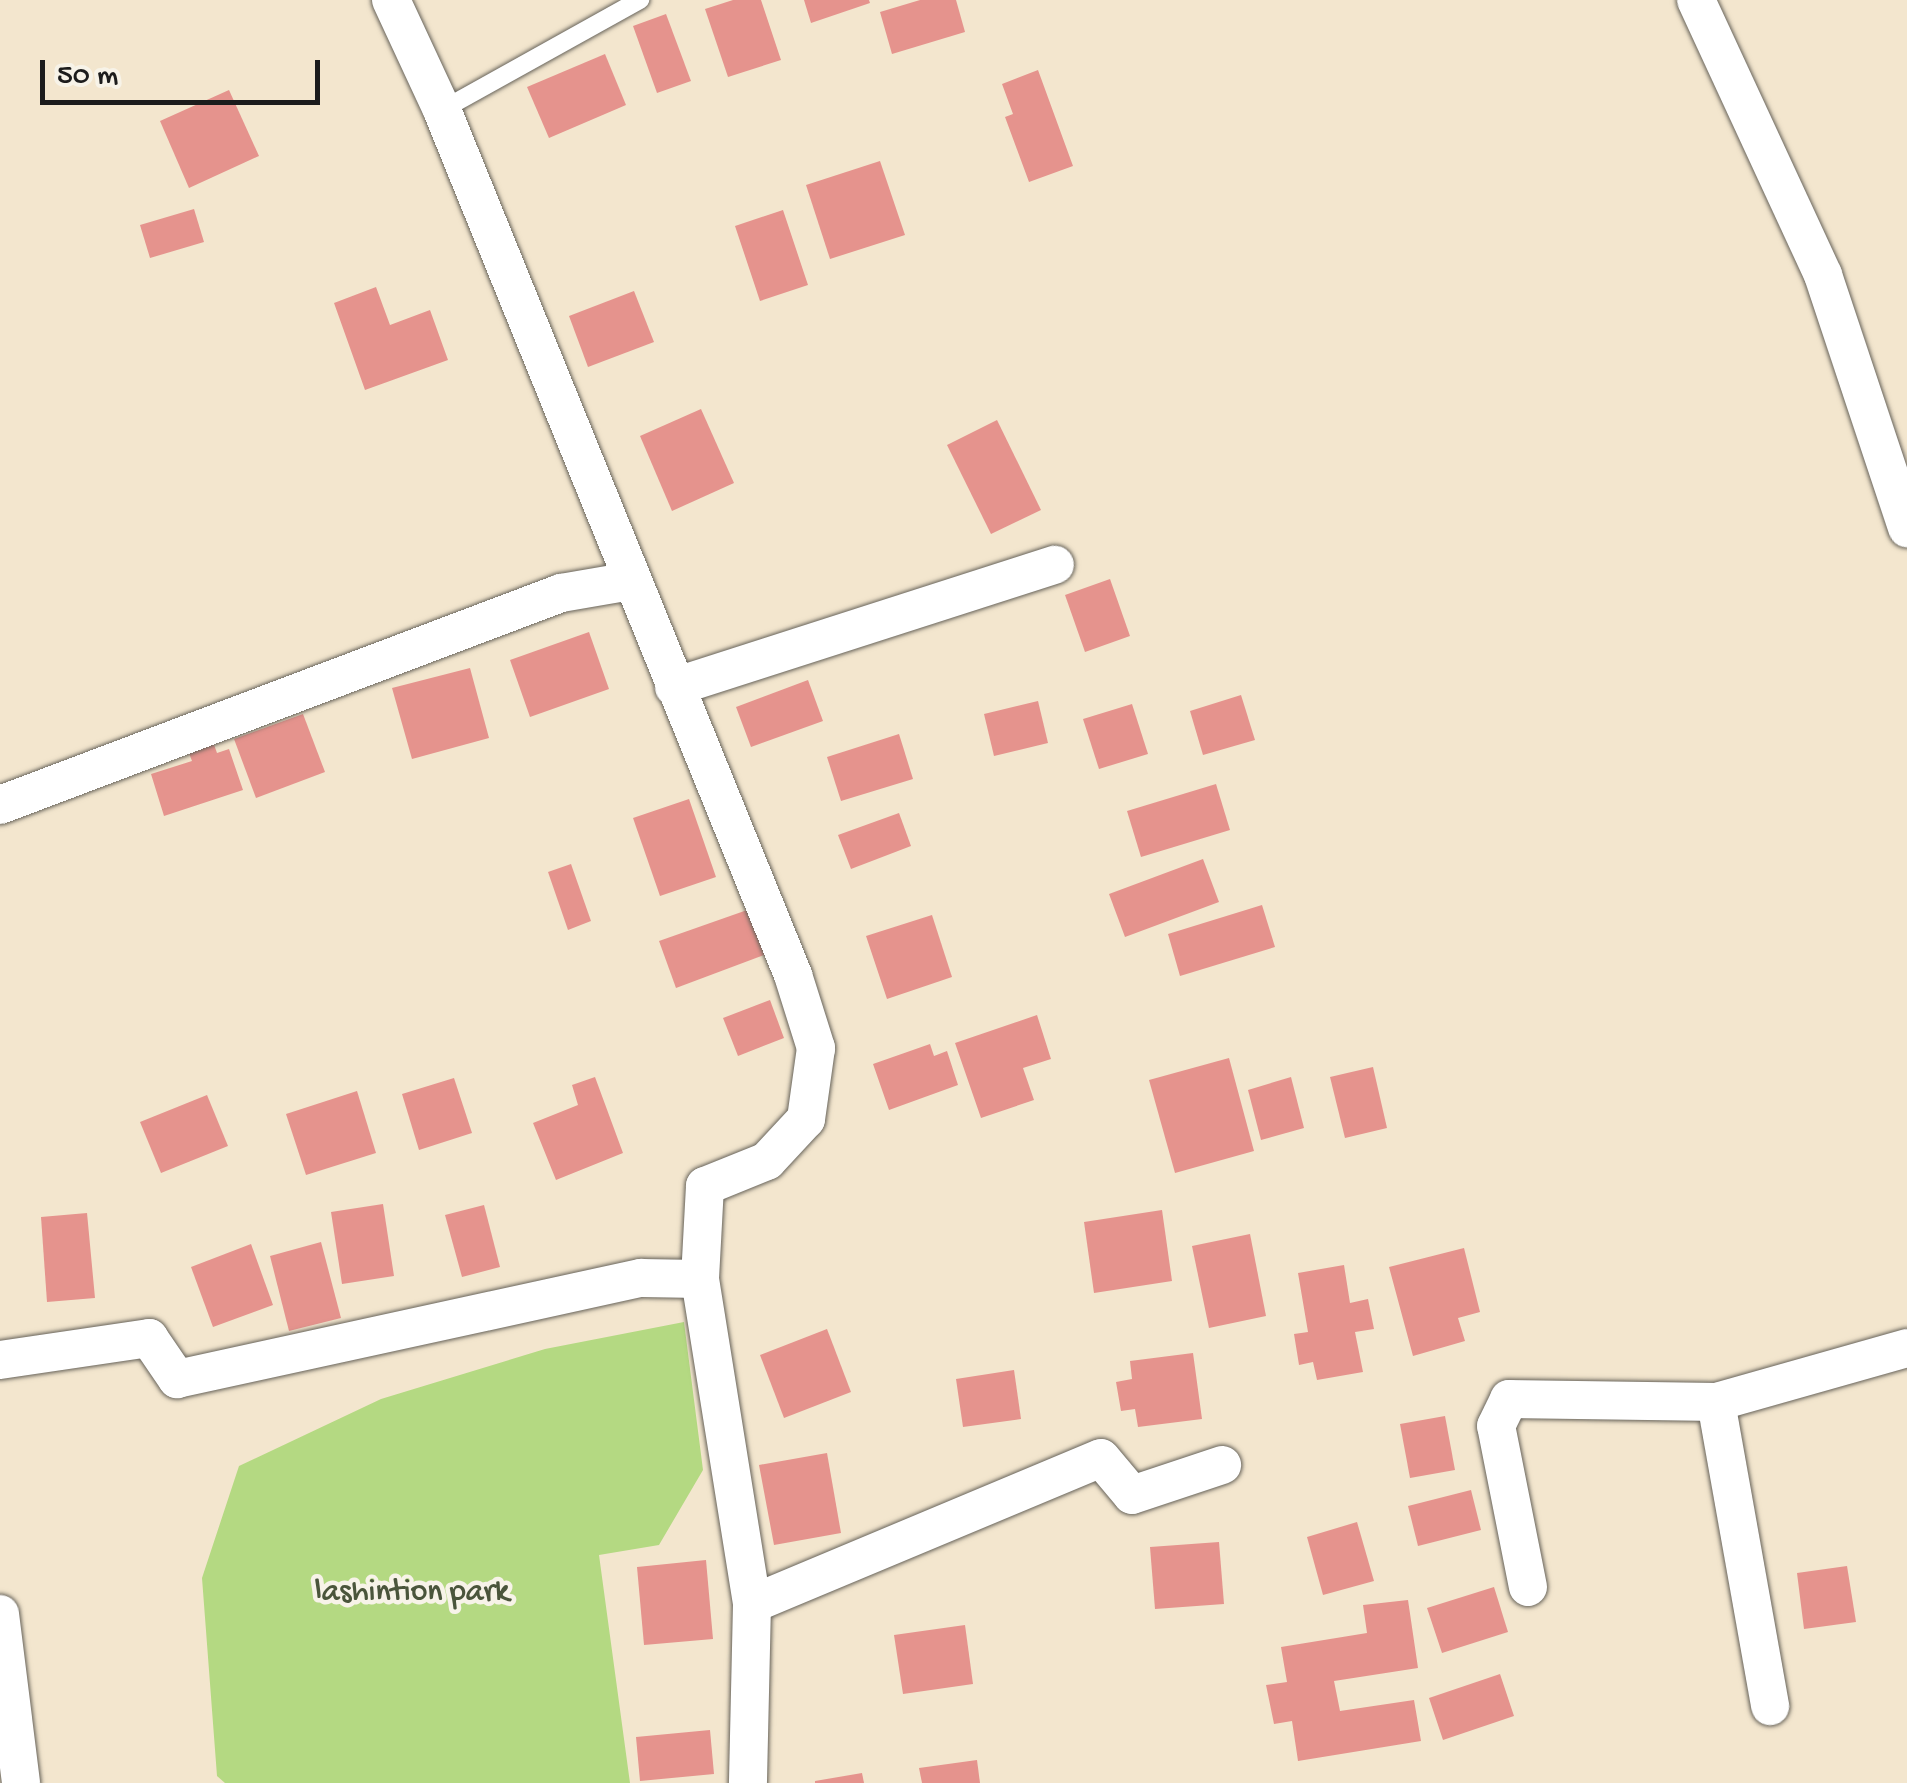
<!DOCTYPE html>
<style>
body{margin:0}
#map{position:relative;width:1907px;height:1783px;overflow:hidden;background:#f3e6ce;font-family:"Gochi Hand",sans-serif}
div>[style]{position:absolute}
.green>*{inset:0;background:#b4d982}
.building>*{inset:0;background:#e5938d}
.roads{filter:drop-shadow(0 0 2px #67635a) drop-shadow(0 0 2px #67635a)}
.service>*{height:18px;margin:-9px;padding:0 9px;transform-origin:9px;border-radius:9px;background:#fff}
.minor>*{height:38px;margin:-19px;padding:0 19px;transform-origin:19px;border-radius:19px;background:#fff}
span{translate:-50% -50%;white-space:nowrap;text-align:center;line-height:1.15;-webkit-text-stroke:9px #f7f3e8;paint-order:stroke}
.park-label{font-size:32px;color:#4a553b}
.scale{position:absolute;left:40px;top:60px;width:280px;height:45px;box-sizing:border-box;border:5px solid #1c1c1c;border-top:0;padding-left:12px;font-size:30px;line-height:35px;white-space:nowrap;color:#1c1c1c;-webkit-text-stroke:8px #f7f3e8;paint-order:stroke}
</style>
<div id="map">
<div class="green">
<div style="clip-path:polygon(684px 1322px,703px 1470px,659px 1545px,599px 1555px,630px 1783px,225px 1783px,217px 1776px,202px 1578px,239px 1466px,381px 1399px,545px 1349px)"></div>
</div>
<div class="building">
<div style="clip-path:polygon(733px 0,761px 0,781px 60px,728px 77px,705px 9px)"></div>
<div style="clip-path:polygon(804px 0,869px 0,870px 3px,811px 23px)"></div>
<div style="clip-path:polygon(920px 0,956px 0,965px 32px,892px 54px,880px 12px)"></div>
<div style="clip-path:polygon(666px 14px,691px 81px,657px 93px,633px 26px)"></div>
<div style="clip-path:polygon(605px 54px,626px 105px,549px 138px,527px 87px)"></div>
<div style="clip-path:polygon(1038px 70px,1073px 166px,1029px 182px,1005px 117px,1013px 114px,1002px 84px)"></div>
<div style="clip-path:polygon(229px 90px,259px 156px,189px 188px,160px 121px)"></div>
<div style="clip-path:polygon(880px 161px,905px 235px,830px 259px,806px 185px)"></div>
<div style="clip-path:polygon(194px 209px,204px 242px,150px 258px,140px 225px)"></div>
<div style="clip-path:polygon(783px 210px,808px 285px,760px 301px,735px 226px)"></div>
<div style="clip-path:polygon(376px 287px,390px 325px,430px 310px,448px 360px,365px 390px,334px 303px)"></div>
<div style="clip-path:polygon(634px 291px,654px 342px,588px 367px,569px 316px)"></div>
<div style="clip-path:polygon(701px 409px,734px 483px,672px 511px,640px 436px)"></div>
<div style="clip-path:polygon(997px 420px,1041px 510px,991px 534px,947px 445px)"></div>
<div style="clip-path:polygon(1110px 579px,1130px 636px,1085px 652px,1065px 595px)"></div>
<div style="clip-path:polygon(589px 632px,609px 689px,530px 717px,510px 660px)"></div>
<div style="clip-path:polygon(470px 668px,489px 738px,412px 759px,392px 688px)"></div>
<div style="clip-path:polygon(808px 680px,823px 721px,751px 747px,736px 707px)"></div>
<div style="clip-path:polygon(1241px 695px,1255px 740px,1203px 755px,1190px 711px)"></div>
<div style="clip-path:polygon(1038px 701px,1048px 743px,994px 756px,984px 714px)"></div>
<div style="clip-path:polygon(1132px 704px,1148px 754px,1099px 769px,1083px 719px)"></div>
<div style="clip-path:polygon(303px 714px,325px 772px,256px 798px,234px 739px)"></div>
<div style="clip-path:polygon(899px 734px,913px 779px,841px 801px,827px 757px)"></div>
<div style="clip-path:polygon(212px 739px,217px 753px,229px 749px,243px 790px,164px 816px,151px 774px,192px 761px,187px 748px)"></div>
<div style="clip-path:polygon(1216px 784px,1230px 830px,1141px 857px,1127px 811px)"></div>
<div style="clip-path:polygon(689px 799px,716px 877px,660px 896px,633px 818px)"></div>
<div style="clip-path:polygon(899px 813px,911px 846px,851px 869px,838px 835px)"></div>
<div style="clip-path:polygon(1203px 859px,1219px 902px,1125px 937px,1109px 894px)"></div>
<div style="clip-path:polygon(571px 864px,591px 921px,568px 930px,548px 872px)"></div>
<div style="clip-path:polygon(1262px 905px,1275px 947px,1180px 976px,1168px 934px)"></div>
<div style="clip-path:polygon(750px 909px,767px 954px,676px 988px,659px 941px)"></div>
<div style="clip-path:polygon(932px 915px,952px 977px,887px 999px,866px 936px)"></div>
<div style="clip-path:polygon(770px 1000px,784px 1038px,738px 1056px,723px 1018px)"></div>
<div style="clip-path:polygon(1037px 1015px,1051px 1059px,1023px 1068px,1034px 1100px,981px 1118px,955px 1043px)"></div>
<div style="clip-path:polygon(930px 1044px,934px 1056px,947px 1051px,958px 1085px,889px 1110px,873px 1064px)"></div>
<div style="clip-path:polygon(1229px 1058px,1254px 1151px,1175px 1173px,1149px 1080px)"></div>
<div style="clip-path:polygon(1373px 1067px,1387px 1128px,1345px 1138px,1330px 1077px)"></div>
<div style="clip-path:polygon(595px 1077px,623px 1153px,556px 1180px,533px 1123px,578px 1105px,572px 1085px)"></div>
<div style="clip-path:polygon(1291px 1077px,1304px 1128px,1261px 1140px,1248px 1090px)"></div>
<div style="clip-path:polygon(454px 1078px,472px 1133px,419px 1150px,402px 1094px)"></div>
<div style="clip-path:polygon(357px 1091px,376px 1153px,306px 1175px,286px 1114px)"></div>
<div style="clip-path:polygon(207px 1095px,228px 1146px,161px 1173px,140px 1122px)"></div>
<div style="clip-path:polygon(383px 1204px,394px 1276px,342px 1284px,331px 1212px)"></div>
<div style="clip-path:polygon(484px 1205px,500px 1267px,462px 1277px,445px 1215px)"></div>
<div style="clip-path:polygon(1162px 1210px,1172px 1281px,1094px 1293px,1084px 1222px)"></div>
<div style="clip-path:polygon(87px 1213px,95px 1298px,47px 1302px,41px 1217px)"></div>
<div style="clip-path:polygon(1250px 1234px,1266px 1316px,1209px 1328px,1192px 1246px)"></div>
<div style="clip-path:polygon(321px 1242px,341px 1318px,289px 1331px,270px 1256px)"></div>
<div style="clip-path:polygon(251px 1244px,273px 1305px,213px 1327px,191px 1267px)"></div>
<div style="clip-path:polygon(1464px 1248px,1480px 1312px,1458px 1318px,1465px 1341px,1413px 1356px,1389px 1267px)"></div>
<div style="clip-path:polygon(1344px 1265px,1350px 1303px,1368px 1299px,1374px 1329px,1355px 1332px,1363px 1372px,1317px 1380px,1313px 1362px,1299px 1365px,1294px 1334px,1308px 1332px,1298px 1273px)"></div>
<div style="clip-path:polygon(827px 1329px,851px 1392px,784px 1418px,760px 1355px)"></div>
<div style="clip-path:polygon(1193px 1353px,1202px 1419px,1138px 1427px,1135px 1409px,1121px 1411px,1116px 1382px,1132px 1379px,1130px 1361px)"></div>
<div style="clip-path:polygon(1014px 1370px,1021px 1419px,963px 1427px,956px 1379px)"></div>
<div style="clip-path:polygon(1445px 1416px,1455px 1470px,1410px 1478px,1400px 1424px)"></div>
<div style="clip-path:polygon(827px 1453px,841px 1533px,774px 1545px,759px 1465px)"></div>
<div style="clip-path:polygon(1471px 1490px,1481px 1530px,1418px 1546px,1408px 1506px)"></div>
<div style="clip-path:polygon(1357px 1522px,1374px 1581px,1323px 1595px,1307px 1537px)"></div>
<div style="clip-path:polygon(1219px 1542px,1224px 1604px,1155px 1609px,1150px 1547px)"></div>
<div style="clip-path:polygon(706px 1560px,713px 1639px,644px 1645px,637px 1567px)"></div>
<div style="clip-path:polygon(1847px 1566px,1856px 1622px,1804px 1629px,1797px 1573px)"></div>
<div style="clip-path:polygon(1494px 1587px,1508px 1632px,1442px 1653px,1427px 1608px)"></div>
<div style="clip-path:polygon(1408px 1600px,1418px 1668px,1334px 1681px,1340px 1711px,1414px 1700px,1421px 1741px,1298px 1761px,1292px 1721px,1274px 1724px,1266px 1685px,1287px 1682px,1281px 1647px,1367px 1633px,1363px 1605px)"></div>
<div style="clip-path:polygon(965px 1625px,973px 1684px,903px 1694px,894px 1635px)"></div>
<div style="clip-path:polygon(1500px 1674px,1514px 1716px,1443px 1740px,1429px 1698px)"></div>
<div style="clip-path:polygon(710px 1730px,714px 1774px,640px 1781px,636px 1737px)"></div>
<div style="clip-path:polygon(977px 1760px,980px 1783px,922px 1783px,919px 1768px)"></div>
<div style="clip-path:polygon(862px 1773px,864px 1783px,815px 1783px,815px 1781px)"></div>
</div>
<div class="roads">
<div class="service">
<div style="left:442px;top:110px;width:227px;rotate:-29.1deg"></div>
</div>
<div class="minor">
<div style="left:391px;top:0;width:121px;rotate:65.1deg"></div>
<div style="left:442px;top:110px;width:934px;rotate:67.91deg"></div>
<div style="left:793px;top:975px;width:77px;rotate:72.5deg"></div>
<div style="left:816px;top:1048px;width:72px;rotate:98deg"></div>
<div style="left:806px;top:1119px;width:57px;rotate:132.9deg"></div>
<div style="left:767px;top:1161px;width:67px;rotate:158deg"></div>
<div style="left:705px;top:1186px;width:93px;rotate:93.1deg"></div>
<div style="left:700px;top:1279px;width:329px;rotate:80.9deg"></div>
<div style="left:752px;top:1604px;width:179px;rotate:91.3deg"></div>
<div style="left:1696px;top:0;width:303px;rotate:65.2deg"></div>
<div style="left:1823px;top:275px;width:267px;rotate:71.6deg"></div>
<div style="left:674px;top:687px;width:400px;rotate:-17.8deg"></div>
<div style="left:0;top:805px;width:600px;rotate:-20.7deg"></div>
<div style="left:561px;top:593px;width:71px;rotate:-9.7deg"></div>
<div style="left:0;top:1360px;width:151px;rotate:-8.4deg"></div>
<div style="left:149px;top:1338px;width:50px;rotate:55.7deg"></div>
<div style="left:177px;top:1379px;width:475px;rotate:-12.3deg"></div>
<div style="left:641px;top:1278px;width:59px;rotate:1deg"></div>
<div style="left:1716px;top:1402px;width:309px;rotate:79.9deg"></div>
<div style="left:1528px;top:1587px;width:164px;rotate:-101.2deg"></div>
<div style="left:1496px;top:1426px;width:30px;rotate:-64deg"></div>
<div style="left:1509px;top:1399px;width:207px;rotate:0.8deg"></div>
<div style="left:1716px;top:1402px;width:198px;rotate:-15.8deg"></div>
<div style="left:752px;top:1604px;width:378px;rotate:-22.7deg"></div>
<div style="left:1101px;top:1458px;width:48px;rotate:50deg"></div>
<div style="left:1132px;top:1495px;width:95px;rotate:-18.4deg"></div>
<div style="left:0;top:1614px;width:170px;rotate:82.9deg"></div>
</div>
</div>
<div class="park-label">
<span style="left:412px;top:1593px">lashintion park</span>
</div>
<div class="scale">50 m</div>
</div>
